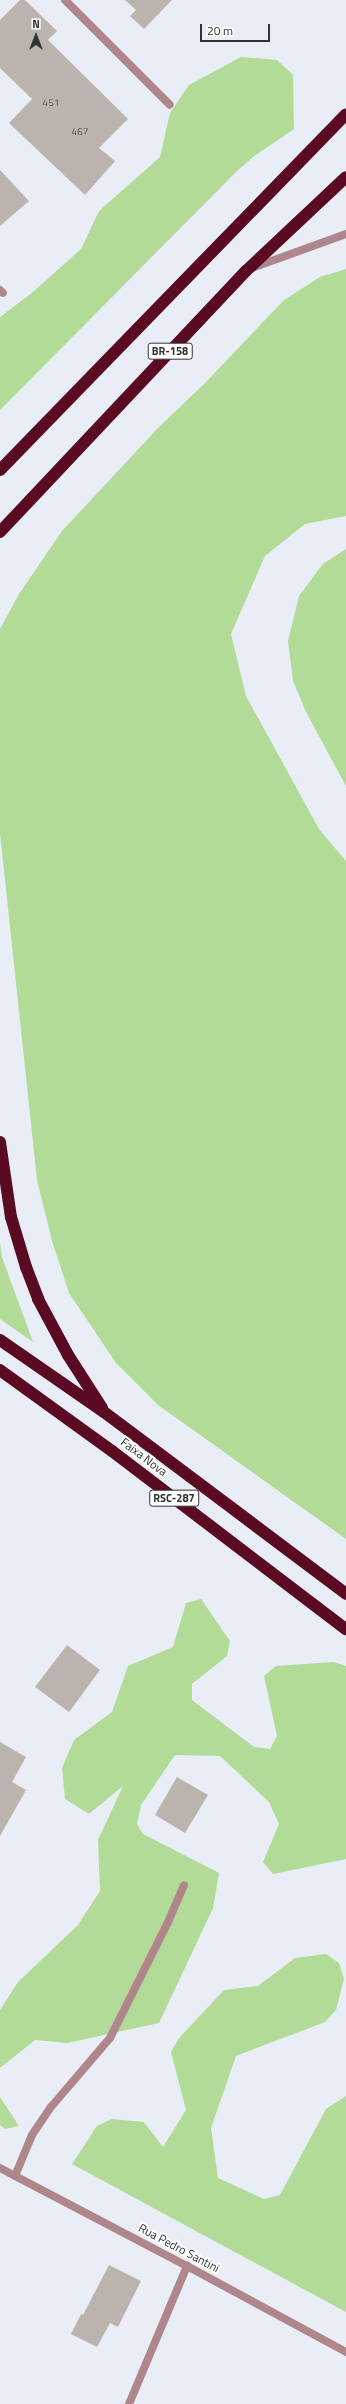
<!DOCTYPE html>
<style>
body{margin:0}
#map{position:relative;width:346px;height:2404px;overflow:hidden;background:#e9eef6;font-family:"Titillium Web",sans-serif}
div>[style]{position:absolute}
.green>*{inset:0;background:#b1db96}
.building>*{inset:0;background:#bbb4ae}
.lane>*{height:8px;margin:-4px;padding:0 4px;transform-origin:4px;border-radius:4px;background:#af868b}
.street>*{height:8px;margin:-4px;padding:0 4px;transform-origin:4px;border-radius:4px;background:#af868b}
.highway>*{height:12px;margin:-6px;padding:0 6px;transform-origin:6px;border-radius:6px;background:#5a0a22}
span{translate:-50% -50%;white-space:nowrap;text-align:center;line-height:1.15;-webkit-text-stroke:4px #fff;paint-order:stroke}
.number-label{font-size:10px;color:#545354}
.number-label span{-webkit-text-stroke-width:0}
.shield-label span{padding:1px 3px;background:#fff;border:1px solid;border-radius:3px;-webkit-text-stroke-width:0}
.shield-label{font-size:11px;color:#313336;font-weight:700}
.street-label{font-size:12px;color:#313336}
.north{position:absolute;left:16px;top:16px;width:40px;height:40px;-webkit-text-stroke:3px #fff;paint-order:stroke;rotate:0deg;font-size:11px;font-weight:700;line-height:16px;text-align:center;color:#313336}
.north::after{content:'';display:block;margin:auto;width:14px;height:18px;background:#313336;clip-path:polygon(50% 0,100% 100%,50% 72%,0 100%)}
.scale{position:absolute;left:200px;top:24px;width:70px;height:18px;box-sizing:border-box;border:2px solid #313336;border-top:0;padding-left:5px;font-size:12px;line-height:14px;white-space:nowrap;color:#313336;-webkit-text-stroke:3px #fff;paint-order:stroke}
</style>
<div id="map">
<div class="green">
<div style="clip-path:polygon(241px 57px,277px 60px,293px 75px,294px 129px,253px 157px,236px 172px,0 410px,0 317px,33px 292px,81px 249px,99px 211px,160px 157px,170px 113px,189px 85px)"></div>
<div style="clip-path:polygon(346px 269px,346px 516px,305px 524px,265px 556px,231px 634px,246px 696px,319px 829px,346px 861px,346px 1539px,158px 1405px,116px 1363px,69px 1293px,52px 1241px,37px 1180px,0 833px,0 629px,19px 594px,62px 531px,158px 428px,205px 383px,284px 300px,320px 277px)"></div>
<div style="clip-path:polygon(346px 549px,346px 786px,306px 712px,293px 681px,288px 641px,299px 596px,323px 564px)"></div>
<div style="clip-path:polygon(0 1242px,2px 1257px,33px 1342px,0 1319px)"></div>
<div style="clip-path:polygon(201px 1599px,230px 1641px,227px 1656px,192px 1684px,192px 1700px,254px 1747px,270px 1749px,277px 1736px,264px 1676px,276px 1666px,334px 1662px,346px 1666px,346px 1859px,273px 1874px,263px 1862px,279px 1824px,269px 1802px,220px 1756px,175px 1755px,141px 1805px,137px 1824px,143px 1834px,219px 1873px,213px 1908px,159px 2023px,67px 2043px,35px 2040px,0 2068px,0 2010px,18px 1982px,78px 1925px,100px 1891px,98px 1840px,123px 1786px,89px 1814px,65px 1799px,62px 1768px,74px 1740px,112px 1712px,128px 1666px,173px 1647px,186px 1603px)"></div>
<div style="clip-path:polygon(326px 1954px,339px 1963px,344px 1979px,336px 2010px,325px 2022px,236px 2056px,211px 2128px,218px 2178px,264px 2199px,280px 2195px,326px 2109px,346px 2096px,346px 2312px,72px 2164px,97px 2126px,112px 2119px,144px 2122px,163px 2147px,186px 2110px,171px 2052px,179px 2038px,224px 1990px,258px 1986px,295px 1958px)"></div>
<div style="clip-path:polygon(0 2097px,19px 2126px,5px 2129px,0 2125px)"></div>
</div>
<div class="building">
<div style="clip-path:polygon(20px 0,25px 0,57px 31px,48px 40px,128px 119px,99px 148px,115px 161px,85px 195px,9px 123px,32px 99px,0 68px,0 20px)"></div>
<div style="clip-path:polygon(125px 0,172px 0,144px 29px,130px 16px,136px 10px)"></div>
<div style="clip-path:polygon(0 170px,29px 201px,0 226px)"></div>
<div style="clip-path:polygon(67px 1645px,100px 1670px,69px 1712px,35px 1687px)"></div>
<div style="clip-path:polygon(0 1742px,26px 1757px,12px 1782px,26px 1790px,0 1836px)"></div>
<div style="clip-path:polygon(177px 1777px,208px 1795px,185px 1833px,155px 1815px)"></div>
<div style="clip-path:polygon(109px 2265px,141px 2281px,118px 2327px,110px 2323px,97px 2347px,71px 2334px,81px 2314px,83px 2315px)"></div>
</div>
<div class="lane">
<div style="left:252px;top:268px;width:100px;rotate:-19.9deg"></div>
<div style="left:15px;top:2176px;width:44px;rotate:-67.5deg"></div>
<div style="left:32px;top:2135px;width:34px;rotate:-56deg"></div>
<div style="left:51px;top:2107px;width:91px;rotate:-49.5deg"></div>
<div style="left:110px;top:2038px;width:130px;rotate:-63.4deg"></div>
<div style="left:168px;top:1922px;width:40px;rotate:-66.6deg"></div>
<div style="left:129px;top:2404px;width:150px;rotate:-67.2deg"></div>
</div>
<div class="street">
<div style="left:65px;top:0;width:148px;rotate:45deg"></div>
<div style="left:0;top:290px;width:4px;rotate:45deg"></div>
<div style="left:0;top:2168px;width:211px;rotate:27.7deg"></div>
<div style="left:187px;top:2266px;width:181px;rotate:28.4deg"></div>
</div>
<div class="highway">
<div style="left:0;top:470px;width:496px;rotate:-45.8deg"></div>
<div style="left:0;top:532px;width:359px;rotate:-46.7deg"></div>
<div style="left:246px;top:271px;width:137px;rotate:-43.2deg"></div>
<div style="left:0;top:1142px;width:76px;rotate:81.7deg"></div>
<div style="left:11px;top:1217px;width:52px;rotate:73.3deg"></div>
<div style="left:26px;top:1267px;width:34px;rotate:69deg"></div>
<div style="left:38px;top:1299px;width:64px;rotate:61.8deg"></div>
<div style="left:68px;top:1355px;width:63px;rotate:57.3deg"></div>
<div style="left:0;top:1340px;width:126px;rotate:34.7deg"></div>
<div style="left:104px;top:1412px;width:303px;rotate:36.9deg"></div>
<div style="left:0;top:1370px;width:138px;rotate:35.9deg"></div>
<div style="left:112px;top:1451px;width:294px;rotate:37.3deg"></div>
</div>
<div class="number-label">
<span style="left:51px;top:103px">451</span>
<span style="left:80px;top:132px">467</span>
</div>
<div class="shield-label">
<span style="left:170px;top:351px">BR-158</span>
<span style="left:174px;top:1498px">RSC-287</span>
</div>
<div class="street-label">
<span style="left:144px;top:1457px;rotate:37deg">Faixa Nova</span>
<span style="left:179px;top:2248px;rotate:28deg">Rua Pedro Santini</span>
</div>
<div class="north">N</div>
<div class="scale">20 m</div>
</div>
